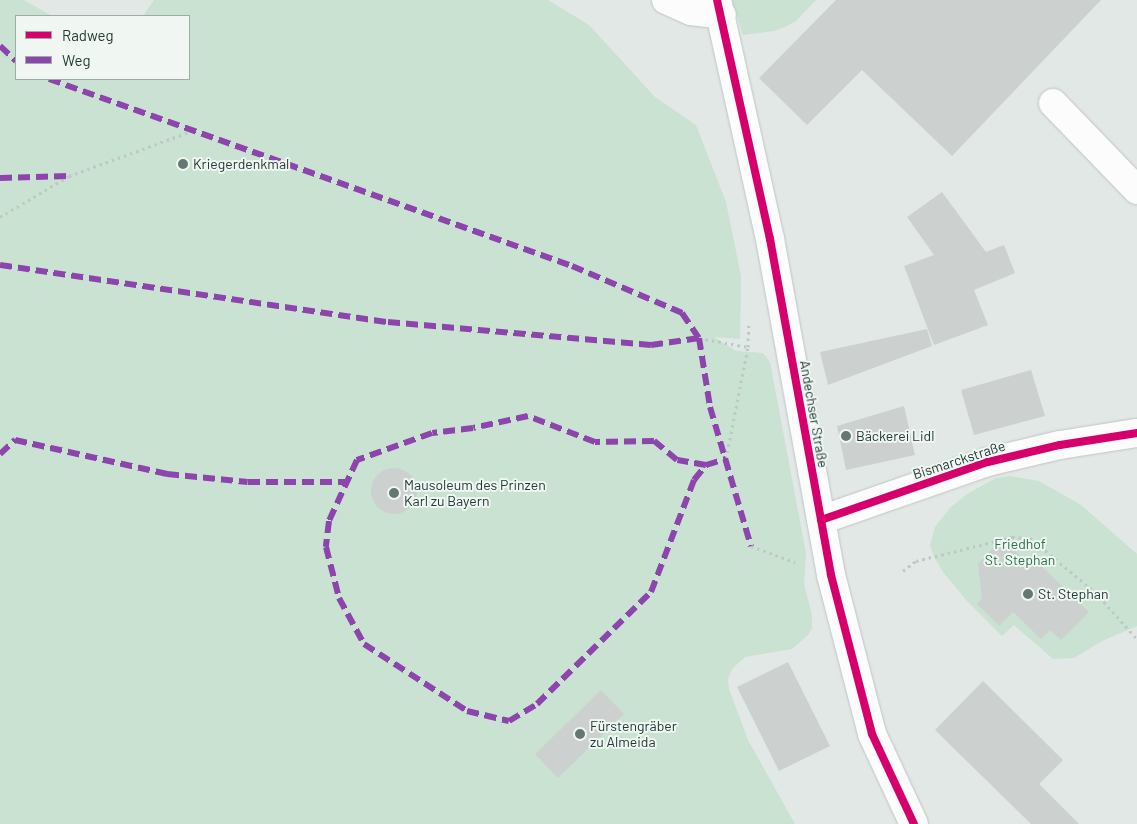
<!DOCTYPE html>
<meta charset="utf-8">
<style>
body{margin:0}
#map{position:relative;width:1137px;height:824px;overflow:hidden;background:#e2e8e5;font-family:Barlow,sans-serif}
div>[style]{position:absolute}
.green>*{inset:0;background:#cae2d1}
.building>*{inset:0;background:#ccd1cf}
.round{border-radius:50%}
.path>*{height:3px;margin-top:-1.5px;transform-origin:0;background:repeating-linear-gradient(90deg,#bfc8c6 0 2.5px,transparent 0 6.5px)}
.roads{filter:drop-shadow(0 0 1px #bfc5c2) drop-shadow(0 0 1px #bfc5c2)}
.minor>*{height:28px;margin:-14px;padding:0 14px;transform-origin:14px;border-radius:14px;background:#fbfcfb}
.quiet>*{height:6px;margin-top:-3px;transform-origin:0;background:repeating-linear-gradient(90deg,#8e44ad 0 12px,transparent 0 18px)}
.cycleway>*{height:8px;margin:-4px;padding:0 4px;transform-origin:4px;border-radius:4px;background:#d6006c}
.dots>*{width:14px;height:14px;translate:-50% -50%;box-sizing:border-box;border:2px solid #f0f7f3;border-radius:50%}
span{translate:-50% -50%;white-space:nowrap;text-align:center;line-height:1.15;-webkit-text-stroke:4px #f0f7f3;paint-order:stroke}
.poi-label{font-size:14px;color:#203b34}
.left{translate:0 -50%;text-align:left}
.street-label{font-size:14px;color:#203b34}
.park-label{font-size:14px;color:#2a7246}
.legend{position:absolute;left:15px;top:15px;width:175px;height:65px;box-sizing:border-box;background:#f0f7f3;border:1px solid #9daca7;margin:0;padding:6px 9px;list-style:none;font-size:15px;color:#203b34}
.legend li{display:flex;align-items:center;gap:10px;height:25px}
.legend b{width:25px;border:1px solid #9daca7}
</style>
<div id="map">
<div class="green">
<div style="clip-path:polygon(0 0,24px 0,52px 16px,16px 16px,16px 79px,189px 79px,189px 16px,143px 16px,154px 0,548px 0,589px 25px,655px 97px,696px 125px,726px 202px,741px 276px,740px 339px,714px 337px,736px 351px,763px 353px,770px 362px,806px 553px,804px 584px,812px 615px,812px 628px,808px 635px,792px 649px,745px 657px,732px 669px,728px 679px,729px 689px,748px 740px,795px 824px,0 824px)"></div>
<div style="clip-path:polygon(732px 0,816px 0,796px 21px,785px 27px,774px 31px,743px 35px)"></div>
<div style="clip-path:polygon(1010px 476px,1039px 481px,1081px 505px,1137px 554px,1137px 626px,1102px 641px,1074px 658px,1053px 659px,1014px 625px,1002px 636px,968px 602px,943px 572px,934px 557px,930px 545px,935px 527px,950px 508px,967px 494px,996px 478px)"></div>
</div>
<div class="building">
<div style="clip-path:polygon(836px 0,1101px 0,952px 156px,862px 70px,807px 125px,759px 78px)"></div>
<div style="clip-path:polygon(942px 192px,986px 252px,1004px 245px,1015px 273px,974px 290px,988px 325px,934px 345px,904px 266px,934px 255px,907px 217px)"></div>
<div style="clip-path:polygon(927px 329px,932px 346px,828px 385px,820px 352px)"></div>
<div style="clip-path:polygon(1031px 370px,1045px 416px,974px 435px,961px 390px)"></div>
<div style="clip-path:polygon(904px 406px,915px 455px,846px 470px,837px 426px)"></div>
<div class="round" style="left:371px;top:468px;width:46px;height:46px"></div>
<div style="clip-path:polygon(994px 547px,1011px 547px,1034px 568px,1038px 563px,1089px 612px,1061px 640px,1050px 630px,1041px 639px,1013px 612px,999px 626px,977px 604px,982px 598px,978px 564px)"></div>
<div style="clip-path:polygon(788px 662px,830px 746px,779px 771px,737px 687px)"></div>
<div style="clip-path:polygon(983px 681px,1063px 760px,1039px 784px,1079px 824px,1031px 824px,935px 730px)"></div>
<div style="clip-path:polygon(601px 690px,624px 714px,558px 778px,535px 754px)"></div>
</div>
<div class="path">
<div style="left:0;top:217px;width:80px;rotate:-30.7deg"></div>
<div style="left:69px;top:176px;width:131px;rotate:-20.1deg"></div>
<div style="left:699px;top:338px;width:50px;rotate:10.4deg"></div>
<div style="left:726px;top:459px;width:114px;rotate:-78.9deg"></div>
<div style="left:748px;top:347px;width:23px;rotate:-88deg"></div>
<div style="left:751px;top:546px;width:47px;rotate:20deg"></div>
<div style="left:903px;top:571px;width:16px;rotate:-38deg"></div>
<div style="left:916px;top:561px;width:99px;rotate:-14deg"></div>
<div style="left:1012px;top:537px;width:18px;rotate:3deg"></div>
<div style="left:1030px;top:538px;width:85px;rotate:39.7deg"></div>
<div style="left:1095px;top:592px;width:63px;rotate:48.2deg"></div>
</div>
<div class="roads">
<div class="minor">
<div style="left:666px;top:0;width:27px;rotate:24deg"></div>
<div style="left:691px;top:11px;width:31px;rotate:7deg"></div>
<div style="left:717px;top:0;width:245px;rotate:77.5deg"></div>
<div style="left:770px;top:239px;width:341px;rotate:79.7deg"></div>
<div style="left:831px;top:575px;width:164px;rotate:75.5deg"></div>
<div style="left:872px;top:734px;width:99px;rotate:65deg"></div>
<div style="left:1053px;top:103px;width:121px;rotate:46deg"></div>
<div style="left:821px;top:520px;width:177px;rotate:-19.2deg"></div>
<div style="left:988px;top:462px;width:74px;rotate:-13.3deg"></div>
<div style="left:1060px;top:445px;width:78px;rotate:-8.9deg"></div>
</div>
</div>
<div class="quiet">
<div style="left:0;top:46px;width:22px;rotate:43deg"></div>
<div style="left:49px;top:79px;width:555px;rotate:19.67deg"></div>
<div style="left:572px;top:266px;width:120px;rotate:23.1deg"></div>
<div style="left:682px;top:313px;width:30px;rotate:56deg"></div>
<div style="left:699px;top:338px;width:70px;rotate:80.9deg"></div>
<div style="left:710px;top:407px;width:145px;rotate:73.6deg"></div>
<div style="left:0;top:178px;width:69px;rotate:-1.7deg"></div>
<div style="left:0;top:265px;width:392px;rotate:8.4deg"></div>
<div style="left:388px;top:322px;width:264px;rotate:5deg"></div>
<div style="left:651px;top:345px;width:49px;rotate:-8.3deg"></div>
<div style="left:0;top:454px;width:21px;rotate:-43deg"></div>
<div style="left:15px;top:440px;width:156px;rotate:12.6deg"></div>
<div style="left:167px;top:474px;width:81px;rotate:5.6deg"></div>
<div style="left:248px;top:482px;width:99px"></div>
<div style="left:706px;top:465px;width:29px;rotate:-170deg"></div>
<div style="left:677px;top:460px;width:30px;rotate:-140deg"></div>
<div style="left:654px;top:441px;width:59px;rotate:179deg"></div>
<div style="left:595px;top:442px;width:72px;rotate:-158.8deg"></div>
<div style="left:528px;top:416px;width:56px;rotate:167.7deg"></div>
<div style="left:473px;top:428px;width:41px;rotate:173deg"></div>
<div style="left:432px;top:433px;width:80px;rotate:160.2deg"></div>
<div style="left:357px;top:460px;width:67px;rotate:114.7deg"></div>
<div style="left:329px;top:521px;width:26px;rotate:97deg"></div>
<div style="left:326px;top:547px;width:53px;rotate:75.7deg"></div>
<div style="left:339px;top:598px;width:52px;rotate:61.5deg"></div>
<div style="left:364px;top:644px;width:123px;rotate:33deg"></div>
<div style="left:467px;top:711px;width:43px;rotate:13.4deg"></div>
<div style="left:509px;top:721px;width:33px;rotate:-31deg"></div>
<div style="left:537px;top:704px;width:160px;rotate:-44.5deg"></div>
<div style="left:651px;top:592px;width:120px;rotate:-69deg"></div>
<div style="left:694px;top:480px;width:19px;rotate:-51deg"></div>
<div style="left:706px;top:465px;width:21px;rotate:-17deg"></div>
</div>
<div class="cycleway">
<div style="left:717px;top:0;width:245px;rotate:77.5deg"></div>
<div style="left:770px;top:239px;width:341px;rotate:79.7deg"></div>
<div style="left:831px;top:575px;width:164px;rotate:75.5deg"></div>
<div style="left:872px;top:734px;width:99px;rotate:65deg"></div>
<div style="left:821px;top:520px;width:177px;rotate:-19.2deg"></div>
<div style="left:988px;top:462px;width:74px;rotate:-13.3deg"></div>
<div style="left:1060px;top:445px;width:78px;rotate:-8.9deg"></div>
</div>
<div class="dots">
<div style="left:183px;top:164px;background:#647872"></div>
<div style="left:846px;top:436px;background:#647872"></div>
<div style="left:394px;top:493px;background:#647872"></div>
<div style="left:1028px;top:594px;background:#647872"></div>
<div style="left:580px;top:734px;background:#647872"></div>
</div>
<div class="poi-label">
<span class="left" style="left:193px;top:164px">Kriegerdenkmal</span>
<span class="left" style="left:856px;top:436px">Bäckerei Lidl</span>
<span class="left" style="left:404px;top:493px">Mausoleum des Prinzen<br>Karl zu Bayern</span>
<span class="left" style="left:1038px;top:594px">St. Stephan</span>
<span class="left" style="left:590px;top:734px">Fürstengräber<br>zu Almeida</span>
</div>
<div class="street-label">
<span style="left:814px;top:414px;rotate:80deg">Andechser Straße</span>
<span style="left:959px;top:460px;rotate:-18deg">Bismarckstraße</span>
</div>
<div class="park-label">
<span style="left:1020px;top:552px">Friedhof<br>St. Stephan</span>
</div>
<ul class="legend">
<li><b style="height:6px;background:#d6006c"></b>Radweg</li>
<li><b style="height:6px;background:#8e44ad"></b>Weg</li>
</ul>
</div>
